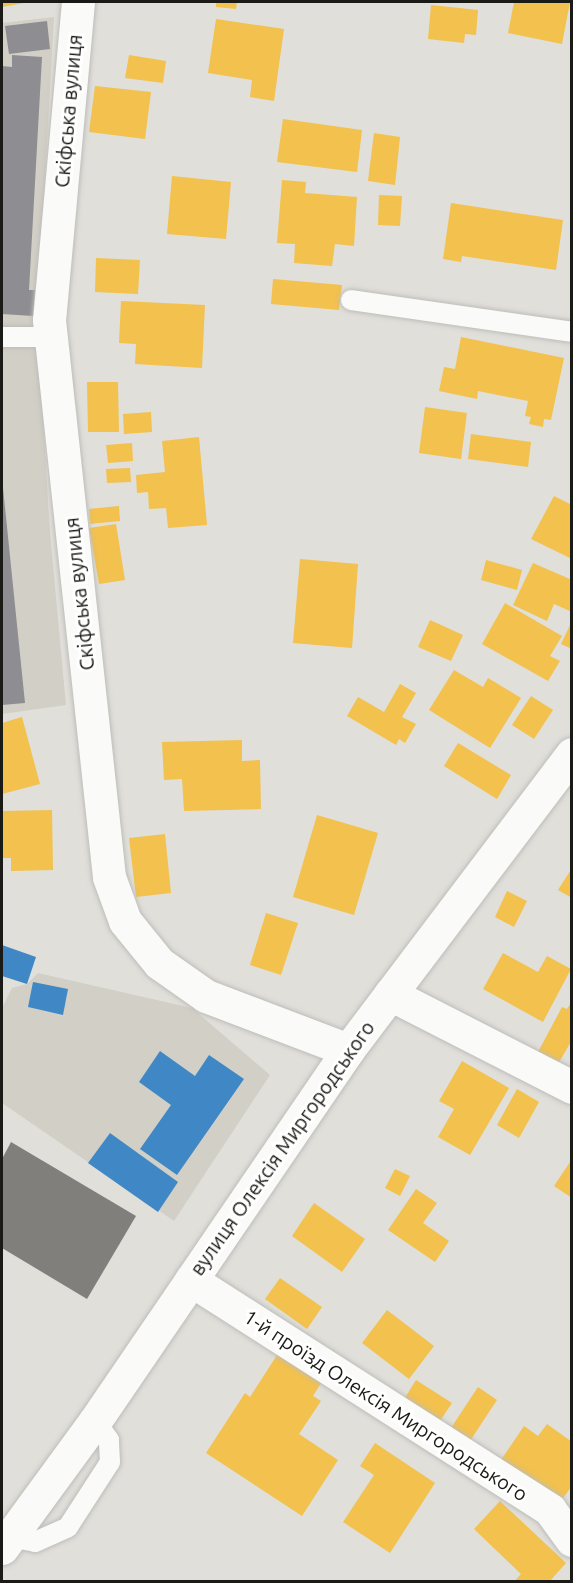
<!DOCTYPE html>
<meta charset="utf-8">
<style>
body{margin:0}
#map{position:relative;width:573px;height:1583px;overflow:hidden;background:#e0dfda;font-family:Ubuntu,sans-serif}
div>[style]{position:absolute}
.built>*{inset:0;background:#d2cfc6}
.homes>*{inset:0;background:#f2c14e}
.schools>*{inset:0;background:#3f88c5}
.industry>*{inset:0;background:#8d8d92}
.building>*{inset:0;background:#807f7c}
.roads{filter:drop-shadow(0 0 2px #bebdb9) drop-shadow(0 0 2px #bebdb9)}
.lane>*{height:20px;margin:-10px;padding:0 10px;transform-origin:10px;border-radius:10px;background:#fafaf9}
.street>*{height:33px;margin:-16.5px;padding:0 16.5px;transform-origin:16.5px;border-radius:16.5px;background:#fafaf9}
span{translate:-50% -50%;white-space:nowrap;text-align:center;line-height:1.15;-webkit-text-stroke:6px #fff;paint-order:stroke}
.street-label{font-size:20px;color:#1a1a17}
.frame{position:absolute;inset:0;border:3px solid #1a1a17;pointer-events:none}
</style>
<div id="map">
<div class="built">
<div style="clip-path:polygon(54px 17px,37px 319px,50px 533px,66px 705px,2px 714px,2px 23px)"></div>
<div style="clip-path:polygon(38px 973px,192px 1008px,270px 1075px,174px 1221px,2px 1103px,2px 1008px,12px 988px,27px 984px)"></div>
</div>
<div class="homes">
<div style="clip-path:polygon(2px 2px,24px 2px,24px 3px,2px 7px)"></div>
<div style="clip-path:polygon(216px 2px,237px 2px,236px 9px,216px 7px)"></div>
<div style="clip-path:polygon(514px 2px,570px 2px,562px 44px,508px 33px)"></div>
<div style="clip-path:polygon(431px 5px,478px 10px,476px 35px,465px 34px,464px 43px,428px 39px)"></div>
<div style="clip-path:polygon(216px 19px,284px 29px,274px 101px,250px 97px,252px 80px,208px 73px)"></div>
<div style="clip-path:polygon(129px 55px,166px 61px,163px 83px,125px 78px)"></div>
<div style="clip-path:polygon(95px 86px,151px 92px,145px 139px,89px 132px)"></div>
<div style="clip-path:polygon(283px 119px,362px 130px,357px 172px,277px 162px)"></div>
<div style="clip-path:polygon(374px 133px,400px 137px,395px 185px,368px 181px)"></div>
<div style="clip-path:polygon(172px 176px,231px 182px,226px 239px,167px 234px)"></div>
<div style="clip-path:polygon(282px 180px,306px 182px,305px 193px,357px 197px,354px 246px,335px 244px,332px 266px,294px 263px,295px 244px,277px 243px)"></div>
<div style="clip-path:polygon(379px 195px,402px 196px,400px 226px,378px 225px)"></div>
<div style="clip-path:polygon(451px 203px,563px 220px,556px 270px,462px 256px,461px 262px,443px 259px)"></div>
<div style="clip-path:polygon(96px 258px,140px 260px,138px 294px,95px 292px)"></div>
<div style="clip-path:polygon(273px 279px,342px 285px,339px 310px,271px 304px)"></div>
<div style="clip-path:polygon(121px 301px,205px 305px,202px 368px,135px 364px,136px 344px,119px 343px)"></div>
<div style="clip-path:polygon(461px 337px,564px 358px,551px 420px,544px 419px,543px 427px,529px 424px,531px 417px,525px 416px,528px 401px,478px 391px,477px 399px,439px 391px,444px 367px,455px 369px)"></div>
<div style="clip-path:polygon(87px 382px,118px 382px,119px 432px,88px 432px)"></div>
<div style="clip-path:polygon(425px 407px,467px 413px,461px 459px,419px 453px)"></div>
<div style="clip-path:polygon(151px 412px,152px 432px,124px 434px,123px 414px)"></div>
<div style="clip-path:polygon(471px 434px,531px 442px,528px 467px,468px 459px)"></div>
<div style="clip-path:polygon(199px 437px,207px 525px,168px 528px,166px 508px,149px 509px,148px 492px,137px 493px,136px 475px,165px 472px,162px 441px)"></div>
<div style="clip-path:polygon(132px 443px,133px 461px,108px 463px,106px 445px)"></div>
<div style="clip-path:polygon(130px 468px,131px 482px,107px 483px,106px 469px)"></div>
<div style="clip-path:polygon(554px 496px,572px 505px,572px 559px,531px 539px)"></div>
<div style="clip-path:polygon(119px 506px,120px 521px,90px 524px,89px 509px)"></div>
<div style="clip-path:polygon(116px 524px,125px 580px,99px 584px,89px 528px)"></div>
<div style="clip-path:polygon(300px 559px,358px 564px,352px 648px,293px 643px)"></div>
<div style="clip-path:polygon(486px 560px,522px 570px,517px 590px,481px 580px)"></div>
<div style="clip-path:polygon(533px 563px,572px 580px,572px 612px,554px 604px,547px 621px,513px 605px)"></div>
<div style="clip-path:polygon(505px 603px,562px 636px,550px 656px,560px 661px,548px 681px,482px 644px)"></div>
<div style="clip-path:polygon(430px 620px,463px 635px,451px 661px,418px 647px)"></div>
<div style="clip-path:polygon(572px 621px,572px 649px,561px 644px)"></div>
<div style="clip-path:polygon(454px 670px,483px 687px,488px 678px,521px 698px,490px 748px,429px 710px)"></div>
<div style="clip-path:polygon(400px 684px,416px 693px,402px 717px,416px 724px,405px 743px,399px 739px,396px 745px,347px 716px,358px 697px,384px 712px)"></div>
<div style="clip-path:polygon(531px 696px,553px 710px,534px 739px,512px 725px)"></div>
<div style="clip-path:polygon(22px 717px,40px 784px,2px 794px,2px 723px)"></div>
<div style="clip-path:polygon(242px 740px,242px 761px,260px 760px,261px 809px,184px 811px,182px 779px,164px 780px,162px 742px)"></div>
<div style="clip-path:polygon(458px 743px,511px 775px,497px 799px,444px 766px)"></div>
<div style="clip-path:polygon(52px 810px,53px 870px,11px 871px,11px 858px,2px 858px,2px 811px)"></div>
<div style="clip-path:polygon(317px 815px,378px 833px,354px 915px,293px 897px)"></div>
<div style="clip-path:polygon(165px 834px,171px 893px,136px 897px,129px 838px)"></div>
<div style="clip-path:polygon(572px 868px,572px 898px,558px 890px)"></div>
<div style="clip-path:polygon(507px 891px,527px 901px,514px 927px,495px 917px)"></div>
<div style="clip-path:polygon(266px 913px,298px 923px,281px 975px,250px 965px)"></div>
<div style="clip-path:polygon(503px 953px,538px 972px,547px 956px,571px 969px,543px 1022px,483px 989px)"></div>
<div style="clip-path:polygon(572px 1001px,572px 1040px,558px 1064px,538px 1052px,562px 1007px,567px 1009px)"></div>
<div style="clip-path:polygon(462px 1061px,509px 1088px,470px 1155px,438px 1137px,454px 1109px,439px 1101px)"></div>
<div style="clip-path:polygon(517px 1089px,539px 1102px,519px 1138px,497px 1125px)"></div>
<div style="clip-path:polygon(572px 1159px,572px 1198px,554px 1186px)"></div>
<div style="clip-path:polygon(395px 1169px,410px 1176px,400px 1196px,385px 1188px)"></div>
<div style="clip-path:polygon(416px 1189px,437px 1203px,423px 1223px,449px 1241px,435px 1262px,388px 1230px)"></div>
<div style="clip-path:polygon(314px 1203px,365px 1239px,342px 1272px,292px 1236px)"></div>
<div style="clip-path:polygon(280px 1278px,322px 1307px,307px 1329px,265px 1299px)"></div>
<div style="clip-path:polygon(387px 1310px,434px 1346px,409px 1379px,362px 1343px)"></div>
<div style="clip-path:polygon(279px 1352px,323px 1380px,313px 1396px,321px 1401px,299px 1434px,338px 1460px,302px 1516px,206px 1453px,245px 1393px,250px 1397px)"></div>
<div style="clip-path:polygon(416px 1380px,452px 1403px,436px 1427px,401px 1404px)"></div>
<div style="clip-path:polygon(478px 1387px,497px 1400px,466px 1447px,447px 1434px)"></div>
<div style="clip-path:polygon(547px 1424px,572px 1442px,572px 1486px,560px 1502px,501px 1460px,524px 1426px,538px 1436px)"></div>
<div style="clip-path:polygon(375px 1443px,435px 1483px,390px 1553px,343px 1522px,374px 1475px,360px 1466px)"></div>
<div style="clip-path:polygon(500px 1501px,566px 1563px,549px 1582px,514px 1582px,521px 1574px,474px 1529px)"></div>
</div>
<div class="schools">
<div style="clip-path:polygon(2px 945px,36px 957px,27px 984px,2px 976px)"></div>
<div style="clip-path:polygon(33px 982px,68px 989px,63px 1015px,28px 1007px)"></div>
<div style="clip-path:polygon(160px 1051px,195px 1076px,209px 1055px,244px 1079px,177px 1175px,140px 1149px,171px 1105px,139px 1082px)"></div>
<div style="clip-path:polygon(110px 1133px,178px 1182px,158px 1212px,88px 1163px)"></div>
</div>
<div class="industry">
<div style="clip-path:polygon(47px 21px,50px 49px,9px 54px,5px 26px)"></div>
<div style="clip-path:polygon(12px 55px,42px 57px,29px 290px,35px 290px,33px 316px,2px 314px,2px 66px,12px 67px)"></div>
<div style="clip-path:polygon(3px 488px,25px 703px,2px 705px,2px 489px)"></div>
</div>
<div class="building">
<div style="clip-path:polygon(11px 1142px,136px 1216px,87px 1299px,2px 1248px,2px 1159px)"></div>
</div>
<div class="roads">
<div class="lane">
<div style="left:351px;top:300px;width:223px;rotate:8.2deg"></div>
<div style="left:2px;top:337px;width:49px"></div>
<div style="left:10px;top:1537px;width:25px;rotate:11deg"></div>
<div style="left:35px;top:1542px;width:36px;rotate:-24deg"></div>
<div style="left:68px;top:1527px;width:77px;rotate:-57.1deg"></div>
<div style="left:110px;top:1462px;width:22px;rotate:-93deg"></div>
<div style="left:109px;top:1440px;width:24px;rotate:-126deg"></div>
</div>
<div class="street">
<div style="left:78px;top:2px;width:319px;rotate:95.2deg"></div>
<div style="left:49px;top:320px;width:560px;rotate:83.85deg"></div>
<div style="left:109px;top:877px;width:47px;rotate:70deg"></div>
<div style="left:125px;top:921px;width:54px;rotate:51deg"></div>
<div style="left:159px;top:963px;width:57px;rotate:35.1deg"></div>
<div style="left:206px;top:996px;width:152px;rotate:20.8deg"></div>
<div style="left:390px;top:994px;width:204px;rotate:27.1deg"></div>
<div style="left:191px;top:1280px;width:426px;rotate:32.6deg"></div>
<div style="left:550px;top:1510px;width:37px;rotate:54deg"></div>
<div style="left:2px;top:1548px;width:157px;rotate:-53.8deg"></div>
<div style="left:95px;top:1421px;width:449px;rotate:-55.7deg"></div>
<div style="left:348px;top:1050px;width:371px;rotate:-52.9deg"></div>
</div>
</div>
<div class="street-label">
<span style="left:68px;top:111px;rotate:-85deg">Скіфська вулиця</span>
<span style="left:79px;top:594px;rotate:-96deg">Скіфська вулиця</span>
<span style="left:282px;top:1148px;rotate:-55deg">вулиця Олексія Миргородського</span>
<span style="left:386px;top:1405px;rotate:33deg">1-й проїзд Олексія Миргородського</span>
</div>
<div class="frame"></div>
</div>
